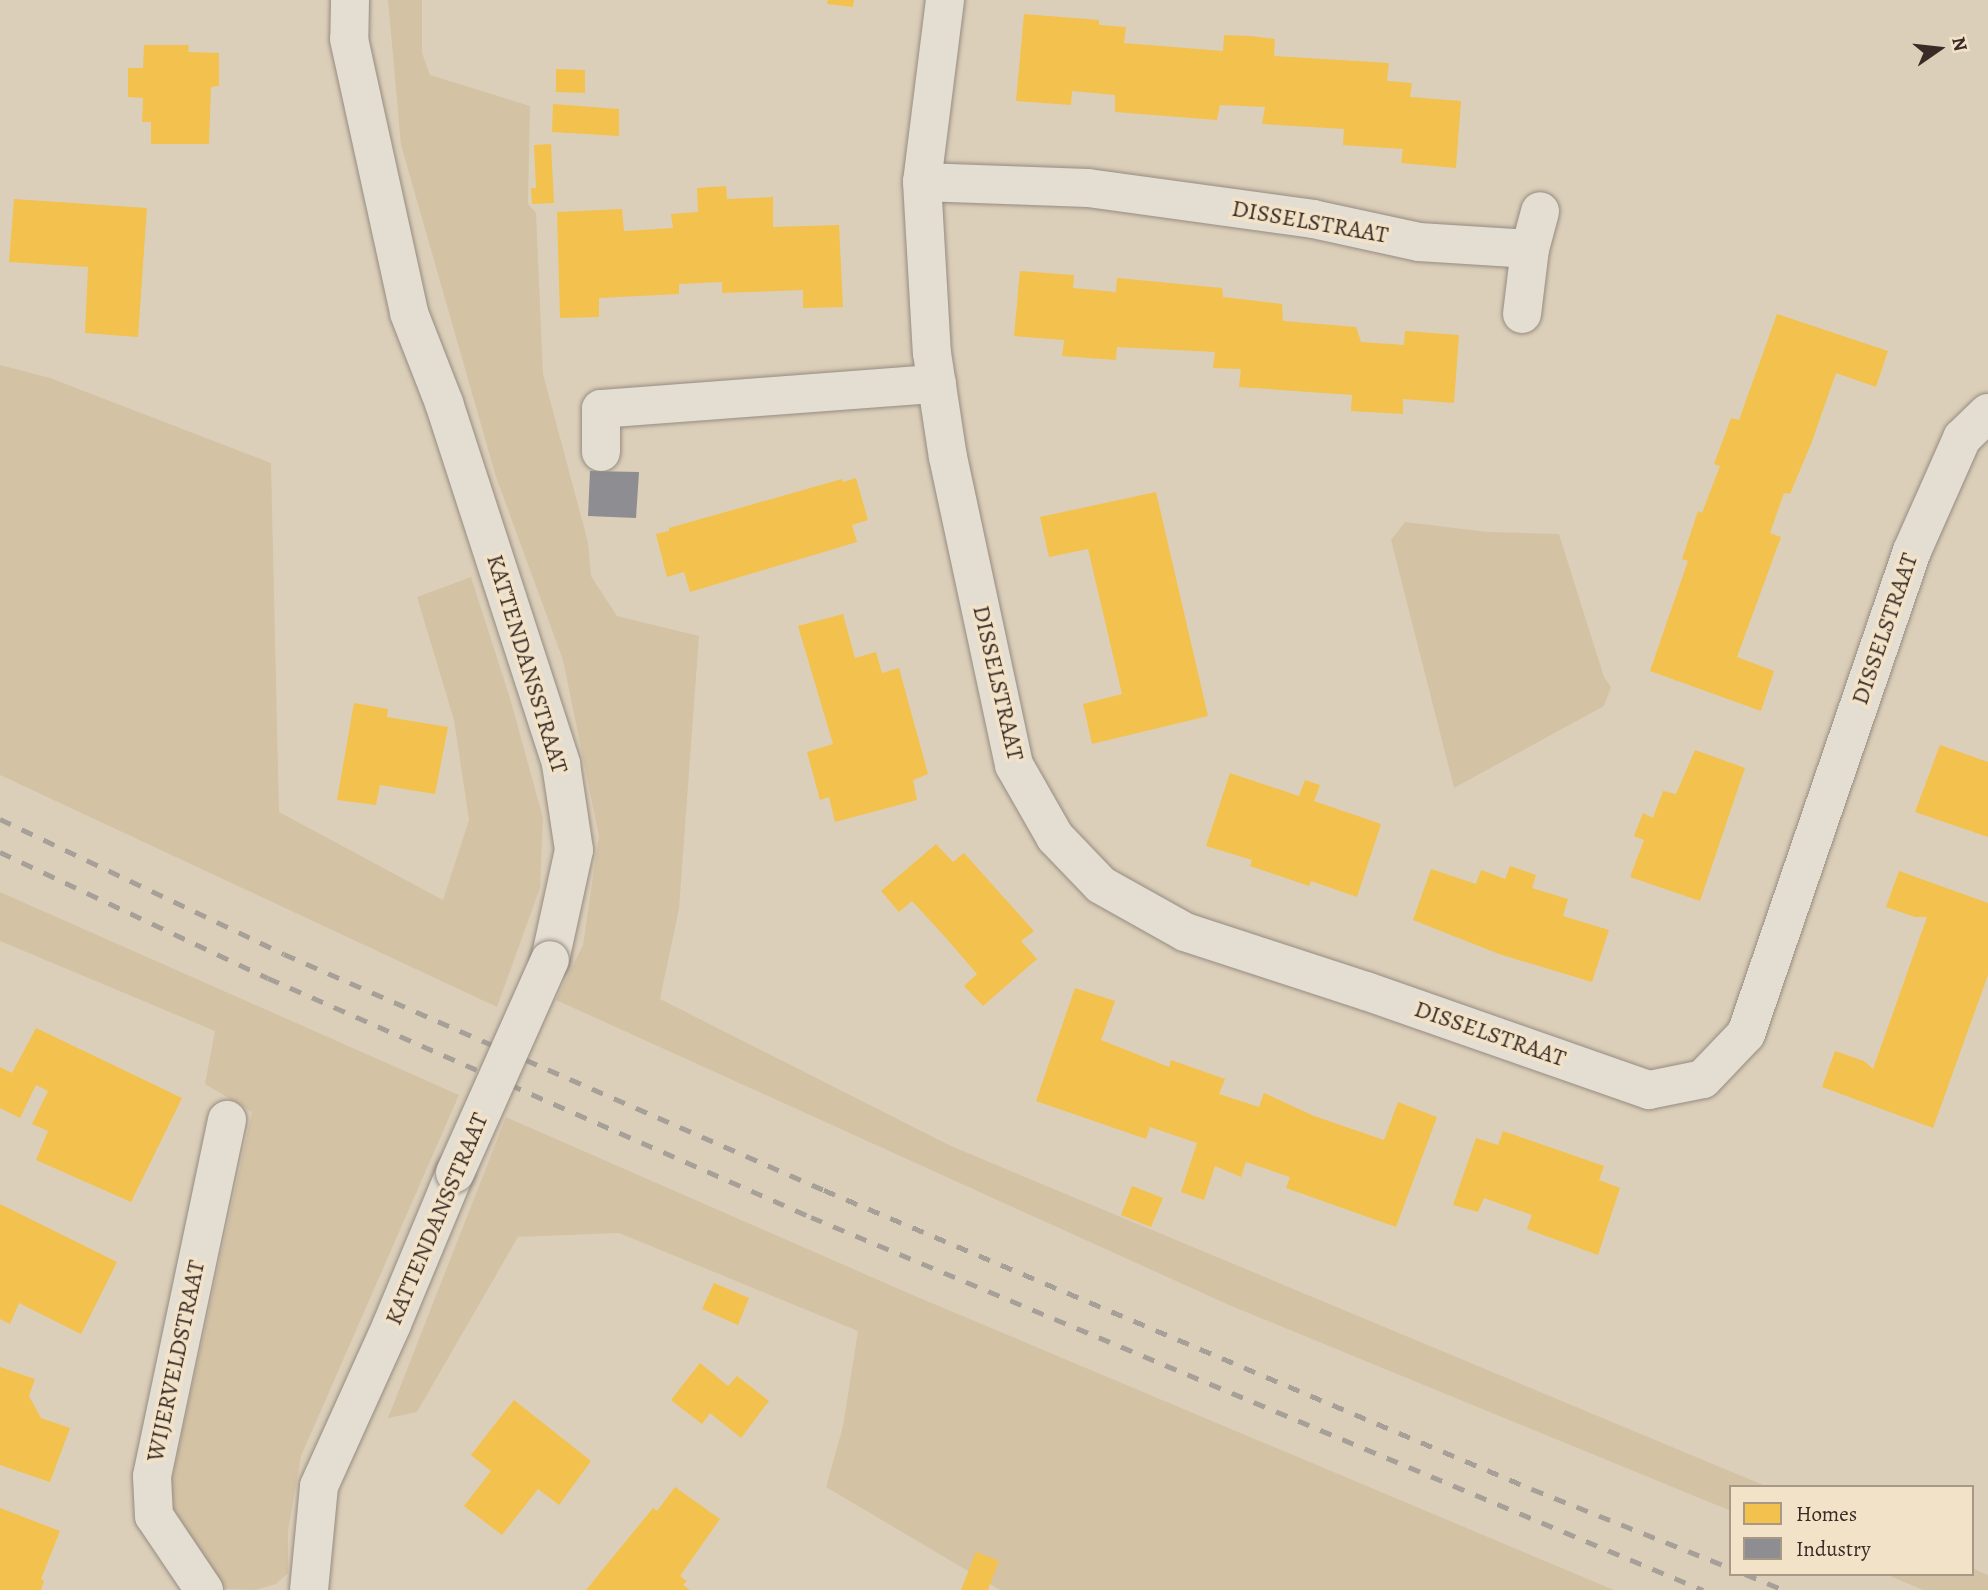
<!DOCTYPE html>
<style>
body{margin:0}
#map{position:relative;width:1988px;height:1590px;overflow:hidden;background:#dccfb9;font-family:Alegreya,serif}
div>[style]{position:absolute}
.green>*{inset:0;background:#d4c2a5}
.homes>*{inset:0;background:#f2c14e}
.industry>*{inset:0;background:#8d8d92}
.roads{filter:drop-shadow(0 0 2px #968c80) drop-shadow(0 0 2px #968c80)}
.minor>*{height:38px;margin:-19px;padding:0 19px;transform-origin:19px;border-radius:19px;background:#e3ddd2}
.rail>*{height:5px;margin-top:-2.5px;transform-origin:0;background:repeating-linear-gradient(90deg,#a6a098 0 12px,transparent 0 24px)}
.bridges{filter:drop-shadow(0 0 2px #968c80) drop-shadow(0 0 2px #968c80)}
.minor-bridge>*{height:38px;margin:-19px;padding:0 19px;transform-origin:19px;border-radius:19px;background:#e3ddd2}
span{translate:-50% -50%;white-space:nowrap;text-align:center;line-height:1.15;-webkit-text-stroke:7px #f2e2c8;paint-order:stroke}
.street-label{font-size:24px;color:#392c26}
.legend{position:absolute;left:1729px;top:1485px;width:245px;height:91px;box-sizing:border-box;background:#f2e2c8;border:2px solid #a89987;margin:0;padding:9px 12px;list-style:none;font-size:21px;color:#392c26}
.legend li{display:flex;align-items:center;gap:14px;height:35px}
.legend b{width:35px;border:2px solid #a89987}
.north{position:absolute;left:1904px;top:14px;width:70px;height:70px;-webkit-text-stroke:5px #f2e2c8;paint-order:stroke;rotate:76deg;font-size:19px;font-weight:700;line-height:28px;text-align:center;color:#392c26}
.north::after{content:'';display:block;margin:auto;width:24px;height:32px;background:#392c26;clip-path:polygon(50% 0,100% 100%,50% 72%,0 100%)}
</style>
<div id="map">
<div class="green">
<div style="clip-path:polygon(388px 0,422px 0,422px 53px,430px 75px,530px 106px,528px 204px,536px 213px,543px 374px,588px 542px,591px 576px,617px 616px,699px 636px,679px 909px,660px 999px,951px 1146px,1768px 1487px,1731px 1487px,1731px 1511px,1229px 1305px,556px 1000px,583px 945px,599px 836px,563px 660px,496px 477px,401px 145px)"></div>
<div style="clip-path:polygon(0 365px,50px 378px,271px 463px,279px 812px,443px 900px,469px 820px,454px 720px,417px 597px,471px 577px,510px 698px,543px 818px,540px 888px,497px 1007px,0 775px)"></div>
<div style="clip-path:polygon(1405px 522px,1488px 532px,1559px 534px,1604px 677px,1611px 687px,1604px 706px,1454px 788px,1391px 540px)"></div>
<div style="clip-path:polygon(0 892px,459px 1095px,301px 1456px,288px 1531px,288px 1573px,276px 1584px,256px 1590px,226px 1589px,192px 1542px,168px 1498px,252px 1112px,205px 1084px,215px 1031px,0 941px)"></div>
<div style="clip-path:polygon(506px 1117px,915px 1296px,1614px 1590px,1000px 1590px,826px 1487px,843px 1426px,858px 1331px,619px 1233px,518px 1237px,417px 1412px,388px 1418px)"></div>
<div style="clip-path:polygon(1972px 1568px,1988px 1575px,1988px 1590px,1923px 1590px,1885px 1574px,1972px 1574px)"></div>
</div>
<div class="homes">
<div style="clip-path:polygon(828px 0,854px 0,853px 7px,827px 4px)"></div>
<div style="clip-path:polygon(1024px 14px,1099px 20px,1099px 25px,1126px 27px,1124px 43px,1223px 51px,1224px 35px,1251px 36px,1275px 39px,1274px 56px,1389px 63px,1387px 81px,1412px 83px,1410px 97px,1461px 101px,1456px 168px,1401px 163px,1403px 149px,1343px 145px,1344px 129px,1262px 124px,1265px 107px,1220px 105px,1217px 120px,1115px 112px,1115px 95px,1072px 91px,1071px 105px,1016px 101px)"></div>
<div style="clip-path:polygon(144px 45px,189px 45px,188px 52px,219px 53px,219px 86px,211px 87px,209px 144px,151px 144px,151px 122px,142px 122px,143px 98px,128px 97px,128px 68px,143px 68px)"></div>
<div style="clip-path:polygon(556px 69px,585px 70px,585px 93px,556px 92px)"></div>
<div style="clip-path:polygon(553px 104px,619px 109px,619px 136px,552px 132px)"></div>
<div style="clip-path:polygon(551px 144px,554px 203px,532px 204px,531px 188px,536px 188px,534px 145px)"></div>
<div style="clip-path:polygon(726px 186px,727px 199px,773px 197px,773px 227px,839px 225px,843px 307px,803px 308px,803px 290px,722px 293px,722px 282px,679px 284px,679px 294px,599px 298px,599px 317px,560px 318px,557px 212px,622px 209px,624px 231px,673px 228px,671px 214px,698px 212px,697px 188px)"></div>
<div style="clip-path:polygon(14px 199px,147px 208px,138px 337px,85px 333px,88px 267px,9px 262px)"></div>
<div style="clip-path:polygon(1020px 271px,1074px 275px,1073px 288px,1116px 292px,1117px 278px,1222px 288px,1223px 297px,1282px 304px,1283px 321px,1356px 327px,1361px 342px,1404px 345px,1405px 331px,1459px 335px,1454px 403px,1403px 399px,1403px 414px,1351px 411px,1352px 395px,1239px 387px,1241px 369px,1213px 368px,1215px 352px,1117px 347px,1116px 360px,1062px 356px,1064px 340px,1014px 336px)"></div>
<div style="clip-path:polygon(1777px 314px,1888px 351px,1876px 387px,1836px 373px,1811px 444px,1790px 494px,1784px 493px,1770px 533px,1781px 537px,1737px 657px,1774px 671px,1761px 711px,1650px 671px,1688px 561px,1682px 559px,1698px 511px,1702px 513px,1720px 466px,1714px 464px,1731px 418px,1739px 420px)"></div>
<div style="clip-path:polygon(856px 478px,868px 520px,852px 525px,857px 542px,690px 592px,684px 572px,667px 577px,656px 534px,669px 531px,669px 528px,842px 479px,843px 482px)"></div>
<div style="clip-path:polygon(1156px 492px,1208px 716px,1092px 744px,1083px 704px,1122px 694px,1088px 549px,1049px 557px,1040px 517px)"></div>
<div style="clip-path:polygon(843px 614px,855px 658px,876px 652px,882px 673px,899px 668px,928px 774px,913px 780px,917px 800px,835px 822px,829px 797px,820px 800px,807px 752px,833px 744px,798px 626px)"></div>
<div style="clip-path:polygon(354px 703px,388px 709px,387px 717px,448px 727px,435px 794px,380px 785px,376px 805px,337px 800px)"></div>
<div style="clip-path:polygon(1940px 745px,1988px 762px,1988px 837px,1915px 812px)"></div>
<div style="clip-path:polygon(1695px 750px,1745px 768px,1700px 901px,1630px 877px,1644px 840px,1634px 836px,1643px 813px,1653px 818px,1663px 791px,1676px 794px)"></div>
<div style="clip-path:polygon(1230px 773px,1299px 796px,1305px 780px,1320px 785px,1314px 801px,1381px 824px,1357px 897px,1311px 881px,1309px 886px,1250px 866px,1252px 860px,1206px 846px)"></div>
<div style="clip-path:polygon(936px 844px,953px 862px,964px 853px,1034px 931px,1021px 941px,1037px 959px,983px 1006px,964px 986px,977px 974px,946px 938px,912px 901px,899px 912px,881px 891px)"></div>
<div style="clip-path:polygon(1510px 866px,1536px 875px,1532px 888px,1568px 899px,1563px 916px,1609px 930px,1592px 982px,1499px 954px,1413px 920px,1431px 869px,1476px 884px,1481px 870px,1505px 879px)"></div>
<div style="clip-path:polygon(1899px 871px,1988px 903px,1988px 975px,1933px 1128px,1822px 1087px,1835px 1051px,1864px 1061px,1873px 1069px,1927px 917px,1915px 917px,1886px 907px)"></div>
<div style="clip-path:polygon(1075px 988px,1115px 1001px,1101px 1040px,1169px 1067px,1171px 1060px,1225px 1079px,1219px 1094px,1259px 1107px,1264px 1093px,1314px 1116px,1384px 1140px,1398px 1102px,1437px 1117px,1396px 1227px,1286px 1188px,1290px 1177px,1246px 1162px,1241px 1177px,1215px 1166px,1204px 1200px,1181px 1192px,1197px 1143px,1150px 1127px,1146px 1139px,1036px 1101px)"></div>
<div style="clip-path:polygon(36px 1028px,182px 1098px,131px 1202px,36px 1160px,48px 1131px,32px 1124px,48px 1091px,36px 1085px,20px 1118px,0 1108px,0 1067px,12px 1073px)"></div>
<div style="clip-path:polygon(1503px 1131px,1604px 1166px,1599px 1180px,1620px 1188px,1598px 1255px,1527px 1229px,1532px 1215px,1484px 1198px,1478px 1212px,1453px 1205px,1476px 1138px,1498px 1145px)"></div>
<div style="clip-path:polygon(1132px 1186px,1163px 1198px,1151px 1227px,1121px 1215px)"></div>
<div style="clip-path:polygon(0 1204px,117px 1262px,81px 1334px,19px 1303px,10px 1324px,0 1319px)"></div>
<div style="clip-path:polygon(714px 1283px,749px 1298px,738px 1325px,702px 1309px)"></div>
<div style="clip-path:polygon(700px 1363px,728px 1386px,737px 1376px,769px 1401px,741px 1438px,710px 1413px,702px 1424px,671px 1400px)"></div>
<div style="clip-path:polygon(0 1367px,35px 1379px,29px 1396px,41px 1418px,70px 1428px,50px 1482px,0 1465px)"></div>
<div style="clip-path:polygon(514px 1400px,591px 1461px,559px 1505px,538px 1489px,502px 1535px,464px 1506px,491px 1471px,471px 1455px)"></div>
<div style="clip-path:polygon(675px 1487px,720px 1519px,680px 1576px,687px 1581px,683px 1585px,690px 1590px,586px 1590px,653px 1508px,657px 1511px)"></div>
<div style="clip-path:polygon(0 1508px,60px 1531px,41px 1579px,44px 1581px,41px 1590px,0 1590px)"></div>
<div style="clip-path:polygon(976px 1552px,999px 1561px,988px 1590px,961px 1590px)"></div>
</div>
<div class="industry">
<div style="clip-path:polygon(590px 471px,639px 472px,636px 518px,588px 516px)"></div>
</div>
<div class="roads">
<div class="minor">
<div style="left:350px;top:0;width:39px;rotate:91deg"></div>
<div style="left:349px;top:39px;width:280px;rotate:77.6deg"></div>
<div style="left:409px;top:313px;width:97px;rotate:68.7deg"></div>
<div style="left:444px;top:403px;width:379px;rotate:72deg"></div>
<div style="left:561px;top:764px;width:87px;rotate:81.4deg"></div>
<div style="left:574px;top:850px;width:113px;rotate:102.3deg"></div>
<div style="left:945px;top:0;width:183px;rotate:97.2deg"></div>
<div style="left:922px;top:182px;width:171px;rotate:86.7deg"></div>
<div style="left:932px;top:353px;width:105px;rotate:81.3deg"></div>
<div style="left:948px;top:457px;width:315px;rotate:77.9deg"></div>
<div style="left:1014px;top:765px;width:83px;rotate:60.3deg"></div>
<div style="left:1055px;top:837px;width:66px;rotate:46.2deg"></div>
<div style="left:1101px;top:885px;width:96px;rotate:29.2deg"></div>
<div style="left:1185px;top:932px;width:190px;rotate:18.1deg"></div>
<div style="left:1366px;top:991px;width:300px;rotate:19.3deg"></div>
<div style="left:1649px;top:1090px;width:55px;rotate:-11.5deg"></div>
<div style="left:1703px;top:1079px;width:62px;rotate:-46.3deg"></div>
<div style="left:1746px;top:1034px;width:511px;rotate:-71.03deg"></div>
<div style="left:1912px;top:551px;width:124px;rotate:-66.1deg"></div>
<div style="left:1962px;top:438px;width:36px;rotate:-44deg"></div>
<div style="left:922px;top:182px;width:166px;rotate:2.1deg"></div>
<div style="left:1088px;top:188px;width:227px;rotate:7.8deg"></div>
<div style="left:1313px;top:219px;width:108px;rotate:12.2deg"></div>
<div style="left:1419px;top:242px;width:111px;rotate:3.6deg"></div>
<div style="left:1522px;top:314px;width:65px;rotate:-83deg"></div>
<div style="left:1530px;top:249px;width:39px;rotate:-75deg"></div>
<div style="left:601px;top:452px;width:43px;rotate:-90deg"></div>
<div style="left:601px;top:409px;width:337px;rotate:-4.3deg"></div>
<div style="left:204px;top:1590px;width:89px;rotate:-124deg"></div>
<div style="left:154px;top:1516px;width:40px;rotate:-92.9deg"></div>
<div style="left:152px;top:1476px;width:364px;rotate:-78.1deg"></div>
<div style="left:309px;top:1590px;width:104px;rotate:-84.5deg"></div>
<div style="left:319px;top:1486px;width:178px;rotate:-65.7deg"></div>
<div style="left:392px;top:1324px;width:164px;rotate:-67.4deg"></div>
</div>
</div>
<div class="rail">
<div style="left:0;top:819px;width:314px;rotate:25.4deg"></div>
<div style="left:284px;top:954px;width:589px;rotate:23.61deg"></div>
<div style="left:824px;top:1190px;width:769px;rotate:22.9deg"></div>
<div style="left:1532px;top:1489px;width:214px;rotate:21.7deg"></div>
<div style="left:0;top:852px;width:296px;rotate:25.2deg"></div>
<div style="left:268px;top:978px;width:593px;rotate:23.76deg"></div>
<div style="left:811px;top:1217px;width:967px;rotate:22.69deg"></div>
<div style="left:1745px;top:1574px;width:42px;rotate:22.3deg"></div>
</div>
<div class="bridges">
<div class="minor-bridge">
<div style="left:455px;top:1173px;width:233px;rotate:-66deg"></div>
</div>
</div>
<div class="street-label">
<span style="left:1310px;top:222px;rotate:10deg">DISSELSTRAAT</span>
<span style="left:1885px;top:629px;rotate:-71deg">DISSELSTRAAT</span>
<span style="left:527px;top:664px;rotate:73deg">KATTENDANSSTRAAT</span>
<span style="left:998px;top:683px;rotate:77deg">DISSELSTRAAT</span>
<span style="left:1490px;top:1034px;rotate:19deg">DISSELSTRAAT</span>
<span style="left:437px;top:1219px;rotate:-67deg">KATTENDANSSTRAAT</span>
<span style="left:176px;top:1361px;rotate:-78deg">WIJERVELDSTRAAT</span>
</div>
<ul class="legend">
<li><b style="height:19px;background:#f2c14e"></b>Homes</li>
<li><b style="height:19px;background:#8d8d92"></b>Industry</li>
</ul>
<div class="north">N</div>
</div>
